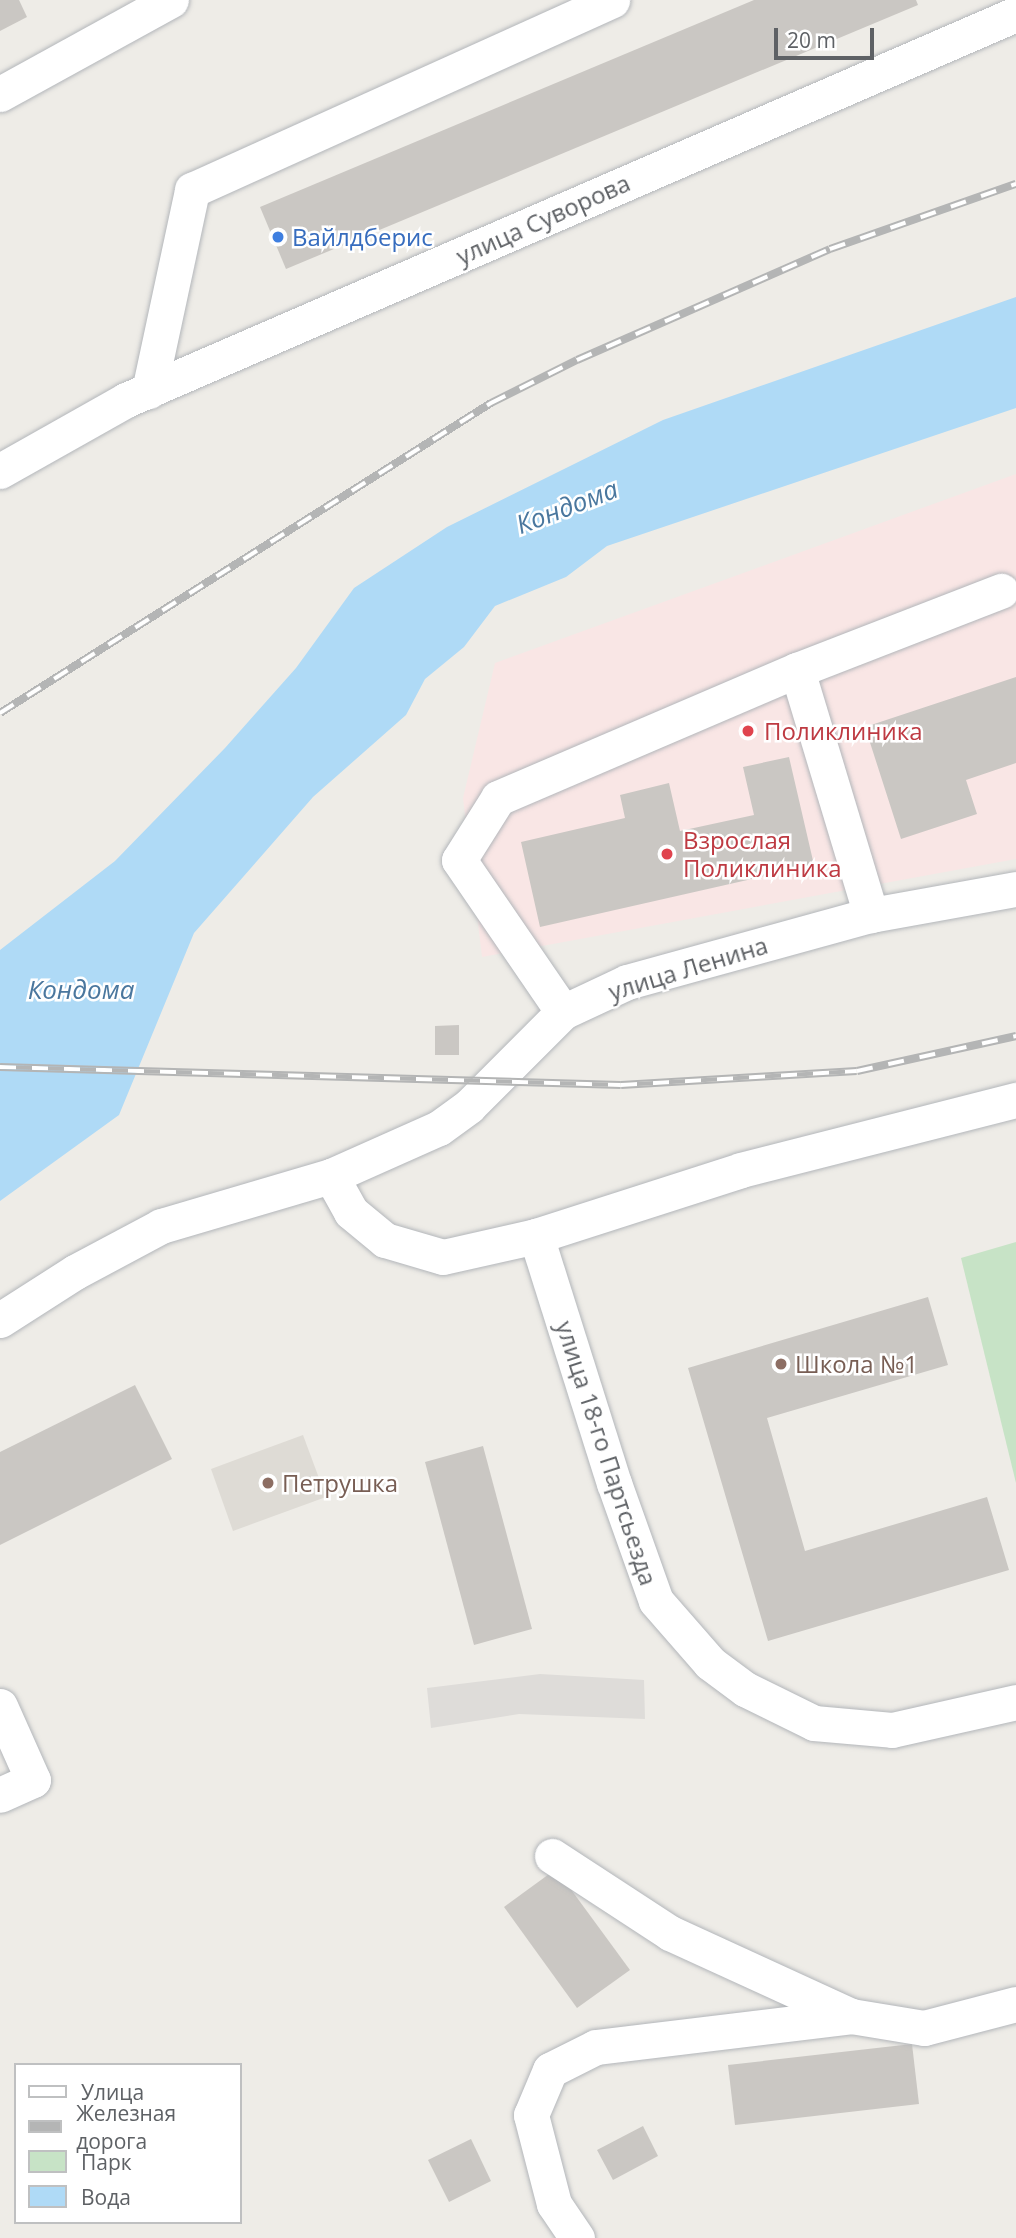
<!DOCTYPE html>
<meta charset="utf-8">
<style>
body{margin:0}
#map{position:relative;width:1016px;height:2238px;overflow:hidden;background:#eeece7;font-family:"Open Sans",sans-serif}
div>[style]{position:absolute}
.industrial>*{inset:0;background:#dedcd9}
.education>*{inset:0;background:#dedbd5}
.medical>*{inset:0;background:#f9e6e5}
.green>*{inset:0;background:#c7e3c6}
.water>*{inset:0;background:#afdaf6}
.building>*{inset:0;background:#cac7c3}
.roads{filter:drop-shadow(0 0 2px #b3b6ba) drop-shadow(0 0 2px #b3b6ba)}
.minor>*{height:35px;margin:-17.5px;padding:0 17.5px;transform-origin:17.5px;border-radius:17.5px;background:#fff}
.rail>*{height:8px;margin-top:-4px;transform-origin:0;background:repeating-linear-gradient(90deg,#fff 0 16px,#b4b5b5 0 32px);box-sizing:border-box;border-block:2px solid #b4b5b5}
.dots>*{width:19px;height:19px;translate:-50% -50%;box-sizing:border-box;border:4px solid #fff;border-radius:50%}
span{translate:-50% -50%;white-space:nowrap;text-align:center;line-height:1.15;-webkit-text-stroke:5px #fff;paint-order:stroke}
.street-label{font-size:24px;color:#5e6165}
.shop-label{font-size:24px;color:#366cbe}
.left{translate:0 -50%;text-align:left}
.health-label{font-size:24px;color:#be3a42}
.education-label{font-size:24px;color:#785e54}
.water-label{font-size:26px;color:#4a779e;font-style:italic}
.legend{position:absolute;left:14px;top:2063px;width:228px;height:161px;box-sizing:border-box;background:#fff;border:2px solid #bfc0c1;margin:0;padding:9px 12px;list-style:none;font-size:21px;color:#5e6165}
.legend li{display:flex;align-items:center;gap:14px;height:35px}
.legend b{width:35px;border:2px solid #bfc0c1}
.scale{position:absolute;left:774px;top:28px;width:100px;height:32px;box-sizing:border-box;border:4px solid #5e6165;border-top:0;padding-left:9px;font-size:21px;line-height:24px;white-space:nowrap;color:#5e6165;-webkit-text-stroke:5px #fff;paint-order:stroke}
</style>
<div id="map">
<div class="industrial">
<div style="clip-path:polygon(540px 1674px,644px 1680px,645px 1719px,519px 1714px,431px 1728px,427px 1688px)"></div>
</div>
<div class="education">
<div style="clip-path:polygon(303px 1435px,326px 1497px,233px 1531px,211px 1469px)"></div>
</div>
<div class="medical">
<div style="clip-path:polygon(1016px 474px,1016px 859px,482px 957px,463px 798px,495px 663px)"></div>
</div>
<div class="green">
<div style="clip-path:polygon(1016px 1242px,1016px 1483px,961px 1258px)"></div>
</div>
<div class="water">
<div style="clip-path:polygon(1016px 297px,1016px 408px,607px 546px,566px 577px,495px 606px,464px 647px,425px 679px,406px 715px,313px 797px,194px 933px,119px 1115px,0 1201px,0 950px,115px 861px,225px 748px,296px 668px,354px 588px,447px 527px,663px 420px)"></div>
</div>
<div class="building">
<div style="clip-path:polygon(0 0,19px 0,27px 17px,0 31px)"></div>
<div style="clip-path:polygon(754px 0,916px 0,918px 5px,286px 269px,260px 207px)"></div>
<div style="clip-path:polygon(1016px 677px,1016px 763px,966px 780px,977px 814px,901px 839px,865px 727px)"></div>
<div style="clip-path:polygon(789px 757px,814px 865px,540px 927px,521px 842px,625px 818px,620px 795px,669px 783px,680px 831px,754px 815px,743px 767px)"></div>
<div style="clip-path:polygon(459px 1025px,459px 1055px,435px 1055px,435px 1026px)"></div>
<div style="clip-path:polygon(928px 1297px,948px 1365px,767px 1418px,805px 1551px,987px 1497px,1009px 1570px,768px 1641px,688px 1368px)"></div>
<div style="clip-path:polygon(135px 1385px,172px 1459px,0 1545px,0 1452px)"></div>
<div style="clip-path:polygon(483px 1446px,532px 1629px,474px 1645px,425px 1462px)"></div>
<div style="clip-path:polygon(556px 1869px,630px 1970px,577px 2008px,504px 1907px)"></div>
<div style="clip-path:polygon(912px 2044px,919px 2104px,735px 2125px,728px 2065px)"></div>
<div style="clip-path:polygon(643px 2126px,658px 2156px,613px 2180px,597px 2150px)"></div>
<div style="clip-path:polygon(471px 2139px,491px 2181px,449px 2202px,428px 2160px)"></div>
</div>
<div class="roads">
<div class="minor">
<div style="left:0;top:94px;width:195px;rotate:-28.8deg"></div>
<div style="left:149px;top:391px;width:206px;rotate:-77.9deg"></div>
<div style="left:192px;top:190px;width:461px;rotate:-24.3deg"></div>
<div style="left:0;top:471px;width:145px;rotate:-29.4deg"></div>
<div style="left:126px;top:400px;width:970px;rotate:-23.45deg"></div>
<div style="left:797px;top:670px;width:219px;rotate:-21.2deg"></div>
<div style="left:563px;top:1012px;width:184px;rotate:-124.4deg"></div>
<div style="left:459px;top:860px;width:73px;rotate:-57.8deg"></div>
<div style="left:498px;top:798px;width:325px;rotate:-23.2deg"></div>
<div style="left:797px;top:670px;width:256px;rotate:73.2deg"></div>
<div style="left:331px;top:1176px;width:41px;rotate:60.9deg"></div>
<div style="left:351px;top:1212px;width:44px;rotate:39.5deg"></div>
<div style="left:385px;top:1240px;width:60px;rotate:16.3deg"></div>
<div style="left:443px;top:1257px;width:95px;rotate:-12.7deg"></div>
<div style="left:536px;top:1236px;width:215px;rotate:-17.8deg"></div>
<div style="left:741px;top:1170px;width:284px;rotate:-14.3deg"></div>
<div style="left:536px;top:1236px;width:259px;rotate:72.5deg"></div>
<div style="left:614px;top:1483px;width:125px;rotate:70.4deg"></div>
<div style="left:656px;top:1601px;width:82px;rotate:48.9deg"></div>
<div style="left:710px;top:1663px;width:44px;rotate:36.6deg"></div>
<div style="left:745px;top:1689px;width:77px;rotate:26.2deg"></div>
<div style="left:814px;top:1723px;width:78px;rotate:5.1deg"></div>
<div style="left:892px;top:1730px;width:127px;rotate:-12.7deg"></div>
<div style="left:0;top:1320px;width:89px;rotate:-32.6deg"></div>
<div style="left:75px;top:1272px;width:98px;rotate:-28.1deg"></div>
<div style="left:161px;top:1226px;width:177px;rotate:-16.4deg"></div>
<div style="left:331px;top:1176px;width:118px;rotate:-24deg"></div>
<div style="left:439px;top:1128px;width:37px;rotate:-36deg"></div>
<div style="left:469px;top:1106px;width:133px;rotate:-45deg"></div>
<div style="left:563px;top:1012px;width:71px;rotate:-25.1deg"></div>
<div style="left:627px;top:982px;width:253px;rotate:-15.4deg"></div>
<div style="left:871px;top:915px;width:147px;rotate:-10.2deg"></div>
<div style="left:0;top:1706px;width:81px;rotate:66deg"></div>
<div style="left:33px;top:1780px;width:36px;rotate:156deg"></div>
<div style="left:552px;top:1856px;width:141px;rotate:33.1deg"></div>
<div style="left:670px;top:1933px;width:199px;rotate:24.6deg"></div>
<div style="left:851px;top:2016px;width:74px;rotate:9.3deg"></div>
<div style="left:924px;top:2028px;width:95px;rotate:-14.6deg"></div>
<div style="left:577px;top:2238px;width:41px;rotate:-124.1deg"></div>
<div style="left:554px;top:2204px;width:92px;rotate:-104.5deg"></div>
<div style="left:531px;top:2115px;width:49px;rotate:-67.1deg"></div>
<div style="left:550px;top:2070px;width:51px;rotate:-26.6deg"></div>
<div style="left:596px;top:2047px;width:257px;rotate:-6.9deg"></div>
</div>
</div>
<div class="rail">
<div style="left:0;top:713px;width:581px;rotate:-32.27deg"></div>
<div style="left:491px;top:403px;width:96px;rotate:-26.6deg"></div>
<div style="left:577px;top:360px;width:276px;rotate:-23.7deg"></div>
<div style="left:830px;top:249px;width:197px;rotate:-19.3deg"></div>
<div style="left:0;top:1067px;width:621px;rotate:1.66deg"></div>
<div style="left:621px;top:1085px;width:236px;rotate:-3.4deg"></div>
<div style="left:857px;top:1071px;width:163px;rotate:-12.4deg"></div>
</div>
<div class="dots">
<div style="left:278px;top:237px;background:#3f7fe0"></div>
<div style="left:748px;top:731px;background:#e0444e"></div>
<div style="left:667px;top:854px;background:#e0444e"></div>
<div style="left:781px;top:1364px;background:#8d6e63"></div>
<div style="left:268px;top:1483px;background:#8d6e63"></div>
</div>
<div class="street-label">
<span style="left:543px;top:219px;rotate:-24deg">улица Суворова</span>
<span style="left:688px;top:968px;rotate:-17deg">улица Ленина</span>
<span style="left:607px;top:1453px;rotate:72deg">улица 18-го Партсьезда</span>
</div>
<div class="shop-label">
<span class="left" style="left:292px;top:237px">Вайлдберис</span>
</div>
<div class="health-label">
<span class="left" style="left:764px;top:731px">Поликлиника</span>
<span class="left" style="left:683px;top:854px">Взрослая<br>Поликлиника</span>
</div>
<div class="education-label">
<span class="left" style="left:795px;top:1364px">Школа №1</span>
<span class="left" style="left:282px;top:1483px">Петрушка</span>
</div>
<div class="water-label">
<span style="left:567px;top:507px;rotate:-21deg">Кондома</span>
<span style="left:81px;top:990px">Кондома</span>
</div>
<ul class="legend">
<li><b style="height:9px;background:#fff"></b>Улица</li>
<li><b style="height:9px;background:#b4b5b5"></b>Железная дорога</li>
<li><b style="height:19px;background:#c7e3c6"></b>Парк</li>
<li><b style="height:19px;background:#afdaf6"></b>Вода</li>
</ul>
<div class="scale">20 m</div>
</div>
